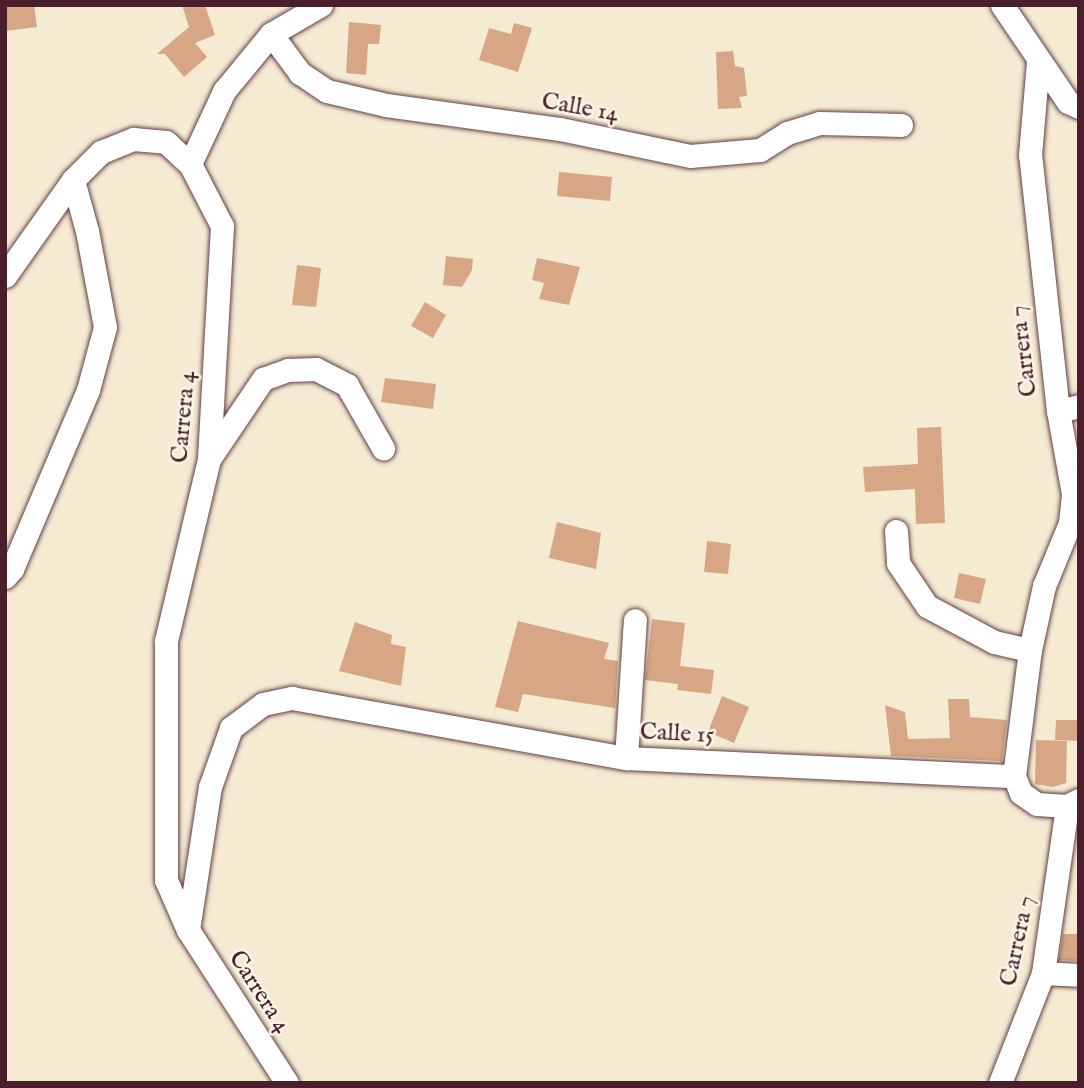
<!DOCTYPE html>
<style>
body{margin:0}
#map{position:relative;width:1084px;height:1088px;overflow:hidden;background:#f4ebd2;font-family:"IM FELL English",serif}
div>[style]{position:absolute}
.building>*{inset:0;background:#d7a685}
.roads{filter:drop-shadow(0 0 2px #643e44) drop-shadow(0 0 2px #643e44)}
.street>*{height:23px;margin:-11.5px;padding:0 11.5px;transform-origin:11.5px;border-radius:11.5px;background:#fff}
span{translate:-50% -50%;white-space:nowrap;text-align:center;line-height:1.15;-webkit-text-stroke:5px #fcf5e5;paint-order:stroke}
.street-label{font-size:24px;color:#4a1f2b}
.frame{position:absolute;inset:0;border:7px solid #4a1f2b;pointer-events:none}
</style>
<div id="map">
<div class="building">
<div style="clip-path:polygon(5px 5px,34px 5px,37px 27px,5px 31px)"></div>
<div style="clip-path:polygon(182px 5px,205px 5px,215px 35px,195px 43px,207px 57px,184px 77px,165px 54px,157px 54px,189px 27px)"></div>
<div style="clip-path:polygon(349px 22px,381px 25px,379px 44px,368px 44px,366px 75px,346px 73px)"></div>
<div style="clip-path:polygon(514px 23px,532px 28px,518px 72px,479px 60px,489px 28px,511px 34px)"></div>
<div style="clip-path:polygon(733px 51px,735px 66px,744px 68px,747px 96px,739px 97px,742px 108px,718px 109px,716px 52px)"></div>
<div style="clip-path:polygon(559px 172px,612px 177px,610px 201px,557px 196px)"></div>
<div style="clip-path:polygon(446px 256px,473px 259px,472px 270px,462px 287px,443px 285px)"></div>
<div style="clip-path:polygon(537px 258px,580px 267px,569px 305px,539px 299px,544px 283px,532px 280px)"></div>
<div style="clip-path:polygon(297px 265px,321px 268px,316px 307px,292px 305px)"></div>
<div style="clip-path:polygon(425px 302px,446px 315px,433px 338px,411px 326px)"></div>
<div style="clip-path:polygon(385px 378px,436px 384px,433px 409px,381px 402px)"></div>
<div style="clip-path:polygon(941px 427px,945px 523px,916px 524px,915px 489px,865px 492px,863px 467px,918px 464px,917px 428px)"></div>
<div style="clip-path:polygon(557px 522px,601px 533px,596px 569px,549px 558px)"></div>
<div style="clip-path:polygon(707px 541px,731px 544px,728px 574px,704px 572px)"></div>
<div style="clip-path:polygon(959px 573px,986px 579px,980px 604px,954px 598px)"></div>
<div style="clip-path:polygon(652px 619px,685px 623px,680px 666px,714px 670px,711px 694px,677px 690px,678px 684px,645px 680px)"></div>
<div style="clip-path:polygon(518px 621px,609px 643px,604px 659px,618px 661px,615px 708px,523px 694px,518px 712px,495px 707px)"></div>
<div style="clip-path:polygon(355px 622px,392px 635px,391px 644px,406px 647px,401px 686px,339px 671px)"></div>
<div style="clip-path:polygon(722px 696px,749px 707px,734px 743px,708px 732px)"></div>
<div style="clip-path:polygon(948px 699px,969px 699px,970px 717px,1007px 720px,1002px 761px,891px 756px,885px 705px,905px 712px,908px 739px,950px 738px)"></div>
<div style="clip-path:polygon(1056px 720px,1079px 720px,1079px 741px,1055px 740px)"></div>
<div style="clip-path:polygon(1036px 740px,1067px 741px,1066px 783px,1053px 787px,1035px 784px)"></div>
<div style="clip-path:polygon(1063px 934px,1079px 934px,1079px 961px,1059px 960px)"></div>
</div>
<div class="roads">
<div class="street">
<div style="left:1002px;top:5px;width:117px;rotate:55.8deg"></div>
<div style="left:1068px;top:102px;width:12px;rotate:24deg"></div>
<div style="left:271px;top:34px;width:49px;rotate:53.4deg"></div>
<div style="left:300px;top:73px;width:32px;rotate:34deg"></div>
<div style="left:327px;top:91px;width:61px;rotate:13.3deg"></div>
<div style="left:386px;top:105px;width:176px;rotate:7.9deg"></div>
<div style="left:560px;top:129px;width:133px;rotate:11.7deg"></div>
<div style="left:690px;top:156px;width:70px;rotate:-4.9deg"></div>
<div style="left:760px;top:150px;width:32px;rotate:-32deg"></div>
<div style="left:787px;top:133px;width:34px;rotate:-17deg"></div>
<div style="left:819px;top:123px;width:82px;rotate:1.4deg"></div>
<div style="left:190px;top:164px;width:81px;rotate:-65deg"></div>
<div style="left:224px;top:91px;width:74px;rotate:-50.5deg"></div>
<div style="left:271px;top:34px;width:58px;rotate:-30.1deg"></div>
<div style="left:5px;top:276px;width:118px;rotate:-54.7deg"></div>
<div style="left:73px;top:180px;width:40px;rotate:-45deg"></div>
<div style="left:101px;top:152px;width:35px;rotate:-22deg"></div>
<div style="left:133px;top:139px;width:33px;rotate:5deg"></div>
<div style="left:166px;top:142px;width:33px;rotate:43deg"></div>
<div style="left:190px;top:164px;width:70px;rotate:62.7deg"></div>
<div style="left:222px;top:226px;width:233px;rotate:93.2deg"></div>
<div style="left:209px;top:459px;width:187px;rotate:103.3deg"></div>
<div style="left:166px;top:641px;width:239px;rotate:90deg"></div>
<div style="left:166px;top:880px;width:55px;rotate:66.3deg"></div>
<div style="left:188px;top:930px;width:182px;rotate:57.1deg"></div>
<div style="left:1058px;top:411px;width:22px;rotate:-13deg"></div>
<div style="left:209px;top:459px;width:97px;rotate:-56deg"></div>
<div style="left:263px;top:379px;width:27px;rotate:-20deg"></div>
<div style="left:288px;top:370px;width:28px;rotate:-2deg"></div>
<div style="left:316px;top:369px;width:35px;rotate:27deg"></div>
<div style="left:347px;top:385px;width:73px;rotate:60.3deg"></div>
<div style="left:896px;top:531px;width:32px;rotate:86deg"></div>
<div style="left:898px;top:563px;width:52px;rotate:56deg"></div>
<div style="left:927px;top:606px;width:76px;rotate:28.2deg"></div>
<div style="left:994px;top:642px;width:37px;rotate:13deg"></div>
<div style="left:5px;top:577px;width:11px;rotate:-49deg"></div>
<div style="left:12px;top:569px;width:194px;rotate:-67deg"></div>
<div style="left:88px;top:390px;width:65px;rotate:-74.9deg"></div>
<div style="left:105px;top:327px;width:98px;rotate:-100.6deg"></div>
<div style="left:87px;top:231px;width:53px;rotate:-105.4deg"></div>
<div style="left:626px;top:758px;width:138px;rotate:-86.3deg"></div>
<div style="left:1014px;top:776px;width:127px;rotate:-82.8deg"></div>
<div style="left:1030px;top:650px;width:66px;rotate:-77.7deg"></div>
<div style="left:1044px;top:586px;width:68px;rotate:-67.6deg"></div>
<div style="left:1070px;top:523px;width:29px;rotate:-84deg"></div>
<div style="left:1073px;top:494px;width:84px;rotate:-100.2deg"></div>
<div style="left:1058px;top:411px;width:258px;rotate:-96.2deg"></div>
<div style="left:1030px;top:155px;width:94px;rotate:-85.1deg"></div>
<div style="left:188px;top:930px;width:145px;rotate:-81.3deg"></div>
<div style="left:210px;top:787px;width:63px;rotate:-70.4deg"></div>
<div style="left:231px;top:728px;width:40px;rotate:-37deg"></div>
<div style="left:263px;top:704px;width:30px;rotate:-12deg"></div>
<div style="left:292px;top:698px;width:339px;rotate:10.2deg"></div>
<div style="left:626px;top:758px;width:388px;rotate:2.7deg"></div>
<div style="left:1014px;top:776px;width:18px;rotate:68deg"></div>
<div style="left:1021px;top:793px;width:19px;rotate:35deg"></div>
<div style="left:1037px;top:804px;width:30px;rotate:4deg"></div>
<div style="left:1067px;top:806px;width:13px;rotate:-27deg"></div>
<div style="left:1043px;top:973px;width:36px;rotate:3deg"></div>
<div style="left:1000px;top:1083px;width:118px;rotate:-68.6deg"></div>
<div style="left:1043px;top:973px;width:169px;rotate:-81.8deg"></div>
</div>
</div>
<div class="street-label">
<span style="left:580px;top:108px;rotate:10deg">Calle 14</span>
<span style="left:1024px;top:351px;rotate:-97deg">Carrera 7</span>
<span style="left:184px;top:417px;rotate:-85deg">Carrera 4</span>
<span style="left:677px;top:734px;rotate:3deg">Calle 15</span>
<span style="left:1018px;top:941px;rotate:-78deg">Carrera 7</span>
<span style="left:259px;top:992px;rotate:57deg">Carrera 4</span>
</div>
<div class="frame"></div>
</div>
